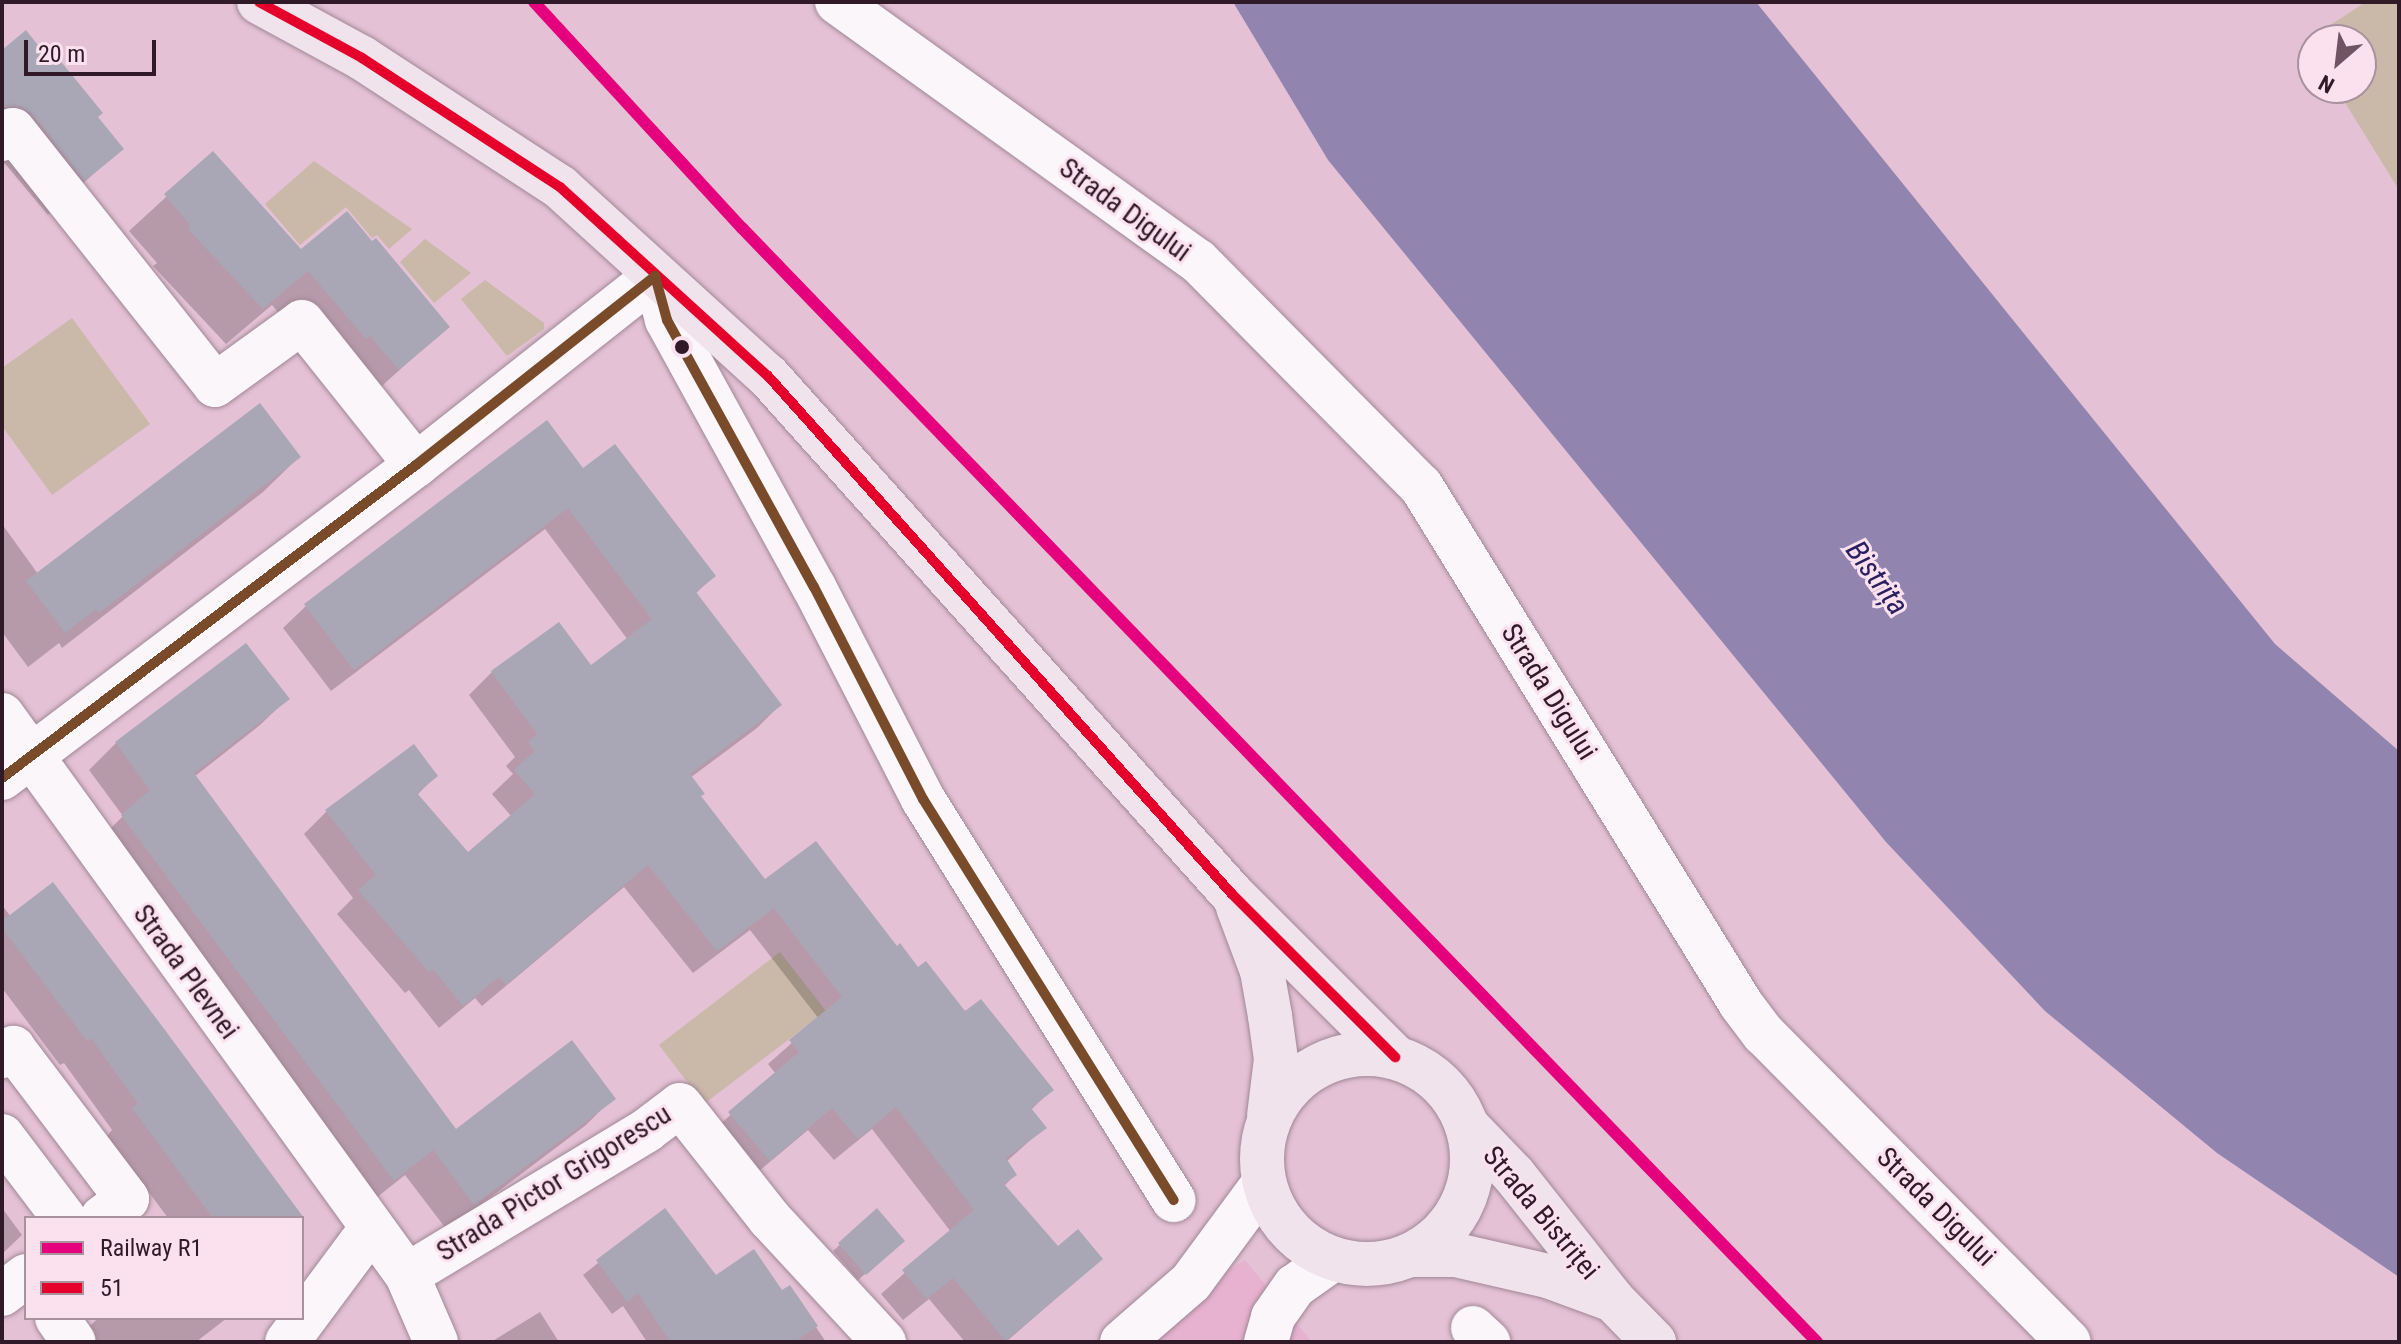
<!DOCTYPE html>
<meta charset="utf-8">
<style>
body{margin:0}
#map{position:relative;width:2401px;height:1344px;overflow:hidden;background:#e4c1d5;font-family:"Roboto Condensed",sans-serif}
div>[style]{position:absolute}
.built>*{inset:0;background:#e7b1d0}
.green>*{inset:0;background:#cab8a8}
.water>*{inset:0;background:#9185b0}
.shadow>*{inset:0;background:#0003}
.building>*{inset:0;background:#a9a7b6}
.roads{filter:drop-shadow(0 0 2px #a08796) drop-shadow(0 0 2px #a08796)}
.minor>*{height:44px;margin:-22px;padding:0 22px;transform-origin:22px;border-radius:22px;background:#fbf6f9}
.major>*{height:44px;margin:-22px;padding:0 22px;transform-origin:22px;border-radius:22px;background:#f1e3eb}
.major>.ring{margin:-22px;padding:0;box-sizing:content-box;background:none;border:44px solid #f1e3eb;border-radius:50%}
.bus-1>*{height:10px;margin:-5px;padding:0 5px;transform-origin:5px;border-radius:5px;background:#e4002b}
.bus-2>*{height:10px;margin:-5px;padding:0 5px;transform-origin:5px;border-radius:5px;background:#7a4b2a}
.rail-1>*{height:12px;margin:-6px;padding:0 6px;transform-origin:6px;border-radius:6px;background:#e5007d}
.dots>*{width:22px;height:22px;translate:-50% -50%;box-sizing:border-box;border:4px solid #fbe1ee;border-radius:50%}
span{translate:-50% -50%;white-space:nowrap;text-align:center;line-height:1.15;-webkit-text-stroke:6px #fbe1ee;paint-order:stroke}
.street-label{font-size:28px;color:#311a27}
.water-label{font-size:30px;color:#291f61;font-style:italic}
.frame{position:absolute;inset:0;border:4px solid #311a27;pointer-events:none}
.legend{position:absolute;left:24px;top:1216px;width:280px;height:104px;box-sizing:border-box;background:#fbe1ee;border:2px solid #aa919e;margin:0;padding:10px 14px;list-style:none;font-size:24px;color:#311a27}
.legend li{display:flex;align-items:center;gap:16px;height:40px}
.legend b{width:40px;border:2px solid #aa919e}
.north{position:absolute;left:2297px;top:24px;width:80px;height:80px;box-sizing:border-box;background:#fbe1ee;border:2px solid #aa919e;border-radius:50%;rotate:208deg;font-size:22px;font-weight:700;line-height:32px;text-align:center;color:#311a27}
.north::after{content:'';display:block;margin:auto;width:28px;height:36px;background:#705464;clip-path:polygon(50% 0,100% 100%,50% 72%,0 100%)}
.scale{position:absolute;left:24px;top:40px;width:132px;height:36px;box-sizing:border-box;border:4px solid #311a27;border-top:0;padding-left:10px;font-size:24px;line-height:28px;white-space:nowrap;color:#311a27;-webkit-text-stroke:6px #fbe1ee;paint-order:stroke}
</style>
<div id="map">
<div class="built">
<div style="clip-path:polygon(1245px 1260px,1312px 1342px,1115px 1342px)"></div>
</div>
<div class="green">
<div style="clip-path:polygon(2366px 2px,2399px 2px,2399px 190px,2336px 88px,2361px 88px,2361px 40px,2313px 40px,2313px 50px,2307px 40px)"></div>
<div style="clip-path:polygon(314px 161px,412px 229px,389px 249px,377px 235px,372px 238px,346px 207px,300px 245px,265px 204px)"></div>
<div style="clip-path:polygon(425px 239px,471px 273px,434px 303px,400px 262px)"></div>
<div style="clip-path:polygon(485px 280px,544px 323px,544px 329px,507px 356px,461px 299px)"></div>
<div style="clip-path:polygon(72px 318px,150px 424px,52px 495px,2px 426px,2px 368px)"></div>
<div style="clip-path:polygon(780px 952px,826px 1011px,704px 1104px,659px 1045px)"></div>
</div>
<div class="water">
<div style="clip-path:polygon(1233px 2px,1756px 2px,2275px 644px,2399px 751px,2399px 1277px,2217px 1153px,2045px 1011px,1886px 842px,1328px 160px)"></div>
</div>
<div class="shadow">
<div style="clip-path:polygon(2px 53px,95px 118px,121px 149px,48px 215px,2px 160px)"></div>
<div style="clip-path:polygon(213px 154px,301px 252px,447px 327px,362px 404px,329px 373px,272px 305px,226px 344px,153px 266px,157px 263px,129px 231px)"></div>
<div style="clip-path:polygon(299px 457px,263px 492px,62px 648px,59px 643px,28px 667px,2px 632px,2px 524px,38px 574px)"></div>
<div style="clip-path:polygon(583px 471px,714px 576px,695px 594px,780px 705px,757px 728px,690px 778px,699px 797px,765px 881px,897px 948px,1051px 1090px,1030px 1111px,1044px 1128px,1006px 1162px,1015px 1175px,1003px 1187px,1058px 1249px,1101px 1259px,1006px 1342px,965px 1342px,929px 1299px,903px 1320px,881px 1294px,951px 1232px,872px 1129px,834px 1160px,808px 1130px,746px 1182px,707px 1136px,776px 1074px,768px 1064px,819px 1019px,750px 930px,693px 973px,624px 887px,482px 1006px,475px 998px,439px 1028px,409px 990px,405px 993px,337px 914px,353px 898px,304px 834px,327px 811px,436px 776px,417px 795px,468px 855px,512px 817px,492px 794px,513px 774px,506px 766px,515px 757px,469px 695px,492px 672px,558px 625px,591px 668px,628px 640px,545px 529px,331px 691px,283px 628px,306px 606px)"></div>
<div style="clip-path:polygon(246px 646px,287px 699px,260px 725px,194px 777px,456px 1132px,613px 1098px,586px 1125px,447px 1230px,405px 1175px,366px 1206px,96px 843px,123px 816px,89px 770px,116px 743px)"></div>
<div style="clip-path:polygon(2px 905px,11px 917px,281px 1218px,168px 1218px,107px 1136px,112px 1130px,64px 1063px,60px 1065px,2px 988px)"></div>
<div style="clip-path:polygon(2px 1208px,22px 1235px,2px 1254px)"></div>
<div style="clip-path:polygon(664px 1210px,715px 1278px,781px 1293px,789px 1287px,826px 1342px,647px 1342px,623px 1306px,612px 1314px,583px 1275px)"></div>
<div style="clip-path:polygon(877px 1211px,896px 1247px,858px 1280px,833px 1251px)"></div>
<div style="clip-path:polygon(540px 1312px,559px 1342px,491px 1342px)"></div>
<div style="clip-path:polygon(98px 1318px,227px 1318px,196px 1342px,74px 1342px)"></div>
</div>
<div class="building">
<div style="clip-path:polygon(26px 30px,52px 63px,58px 58px,103px 113px,98px 117px,124px 149px,85px 181px,32px 114px,21px 107px,2px 108px,2px 50px)"></div>
<div style="clip-path:polygon(213px 151px,301px 249px,347px 211px,372px 241px,376px 238px,450px 327px,399px 370px,370px 336px,366px 339px,308px 271px,263px 309px,188px 229px,191px 226px,164px 194px)"></div>
<div style="clip-path:polygon(260px 403px,301px 457px,99px 613px,96px 609px,65px 633px,26px 581px)"></div>
<div style="clip-path:polygon(547px 420px,583px 468px,615px 444px,716px 576px,696px 592px,782px 705px,690px 774px,705px 794px,701px 796px,765px 879px,816px 841px,897px 946px,900px 943px,918px 967px,926px 961px,965px 1011px,981px 999px,1054px 1090px,1031px 1108px,1047px 1128px,1006px 1158px,1017px 1175px,1004px 1184px,1058px 1246px,1078px 1229px,1103px 1259px,1006px 1341px,953px 1278px,927px 1299px,902px 1270px,974px 1210px,896px 1107px,858px 1139px,832px 1108px,770px 1161px,728px 1112px,799px 1052px,789px 1040px,842px 997px,774px 908px,717px 951px,648px 865px,506px 985px,499px 977px,463px 1006px,433px 969px,429px 972px,358px 890px,376px 875px,325px 810px,414px 744px,438px 776px,417px 793px,468px 852px,535px 794px,514px 770px,535px 751px,528px 742px,537px 734px,491px 671px,559px 622px,591px 665px,652px 619px,568px 508px,354px 670px,304px 604px)"></div>
<div style="clip-path:polygon(246px 643px,290px 699px,194px 773px,456px 1129px,572px 1040px,616px 1099px,474px 1205px,433px 1150px,394px 1181px,121px 815px,150px 790px,115px 742px)"></div>
<div style="clip-path:polygon(53px 882px,162px 1026px,304px 1218px,213px 1218px,132px 1108px,138px 1104px,91px 1038px,87px 1041px,2px 928px,2px 921px)"></div>
<div style="clip-path:polygon(665px 1208px,716px 1275px,754px 1249px,782px 1290px,790px 1285px,818px 1326px,794px 1342px,670px 1342px,638px 1293px,627px 1302px,596px 1260px)"></div>
<div style="clip-path:polygon(877px 1208px,905px 1241px,866px 1275px,838px 1243px)"></div>
</div>
<div class="roads">
<div class="minor">
<div style="left:837px;top:2px;width:444px;rotate:35.7deg"></div>
<div style="left:1198px;top:261px;width:317px;rotate:45.3deg"></div>
<div style="left:1421px;top:486px;width:609px;rotate:58.29deg"></div>
<div style="left:1741px;top:1004px;width:38px;rotate:53deg"></div>
<div style="left:1764px;top:1034px;width:433px;rotate:45.3deg"></div>
<div style="left:2px;top:139px;width:14px;rotate:-39deg"></div>
<div style="left:13px;top:130px;width:325px;rotate:51.6deg"></div>
<div style="left:215px;top:385px;width:107px;rotate:-35.9deg"></div>
<div style="left:302px;top:322px;width:183px;rotate:51.4deg"></div>
<div style="left:2px;top:715px;width:691px;rotate:54.13deg"></div>
<div style="left:407px;top:1275px;width:73px;rotate:66.6deg"></div>
<div style="left:2px;top:778px;width:519px;rotate:-37.09deg"></div>
<div style="left:416px;top:465px;width:305px;rotate:-38.3deg"></div>
<div style="left:655px;top:276px;width:46px;rotate:74.7deg"></div>
<div style="left:667px;top:320px;width:305px;rotate:61.2deg"></div>
<div style="left:814px;top:587px;width:238px;rotate:62.8deg"></div>
<div style="left:923px;top:799px;width:473px;rotate:58deg"></div>
<div style="left:2px;top:1056px;width:14px;rotate:-36deg"></div>
<div style="left:13px;top:1048px;width:189px;rotate:52.9deg"></div>
<div style="left:127px;top:1199px;width:31px;rotate:143deg"></div>
<div style="left:2px;top:1136px;width:103px;rotate:52.9deg"></div>
<div style="left:407px;top:1275px;width:280px;rotate:-31.1deg"></div>
<div style="left:647px;top:1130px;width:41px;rotate:-37.1deg"></div>
<div style="left:680px;top:1105px;width:145px;rotate:51.7deg"></div>
<div style="left:770px;top:1219px;width:168px;rotate:47.2deg"></div>
<div style="left:2px;top:1294px;width:30px;rotate:-37deg"></div>
<div style="left:57px;top:1318px;width:29px;rotate:55deg"></div>
<div style="left:1473px;top:1328px;width:21px;rotate:43deg"></div>
<div style="left:287px;top:1342px;width:141px;rotate:-53.4deg"></div>
<div style="left:1122px;top:1342px;width:91px;rotate:-41deg"></div>
<div style="left:1191px;top:1282px;width:123px;rotate:-53.6deg"></div>
<div style="left:1266px;top:1342px;width:26px;rotate:-74deg"></div>
<div style="left:1273px;top:1317px;width:38px;rotate:-55deg"></div>
<div style="left:1295px;top:1286px;width:47px;rotate:-35.4deg"></div>
</div>
<div class="major">
<div style="left:259px;top:2px;width:117px;rotate:28.5deg"></div>
<div style="left:362px;top:58px;width:236px;rotate:33.1deg"></div>
<div style="left:560px;top:187px;width:281px;rotate:42.3deg"></div>
<div style="left:768px;top:376px;width:695px;rotate:48.15deg"></div>
<div style="left:1232px;top:894px;width:231px;rotate:45deg"></div>
<div style="left:1238px;top:907px;width:68px;rotate:69.4deg"></div>
<div style="left:1262px;top:971px;width:46px;rotate:79.9deg"></div>
<div style="left:1270px;top:1016px;width:43px;rotate:82.1deg"></div>
<div style="left:1276px;top:1059px;width:57px;rotate:97deg"></div>
<div class="ring" style="left:1262px;top:1054px;width:166px;height:166px"></div>
<div style="left:1467px;top:1126px;width:68px;rotate:46.2deg"></div>
<div style="left:1514px;top:1175px;width:159px;rotate:51.6deg"></div>
<div style="left:1613px;top:1300px;width:59px;rotate:45.7deg"></div>
<div style="left:1412px;top:1255px;width:44px"></div>
<div style="left:1456px;top:1255px;width:94px;rotate:12.9deg"></div>
<div style="left:1548px;top:1276px;width:69px;rotate:20.3deg"></div>
</div>
</div>
<div class="bus-1">
<div style="left:259px;top:2px;width:117px;rotate:28.5deg"></div>
<div style="left:362px;top:58px;width:236px;rotate:33.1deg"></div>
<div style="left:560px;top:187px;width:281px;rotate:42.3deg"></div>
<div style="left:768px;top:376px;width:695px;rotate:48.15deg"></div>
<div style="left:1232px;top:894px;width:231px;rotate:45deg"></div>
</div>
<div class="bus-2">
<div style="left:2px;top:778px;width:519px;rotate:-37.09deg"></div>
<div style="left:416px;top:465px;width:305px;rotate:-38.3deg"></div>
<div style="left:655px;top:276px;width:46px;rotate:74.7deg"></div>
<div style="left:667px;top:320px;width:305px;rotate:61.2deg"></div>
<div style="left:814px;top:587px;width:238px;rotate:62.8deg"></div>
<div style="left:923px;top:799px;width:473px;rotate:58deg"></div>
</div>
<div class="rail-1">
<div style="left:534px;top:2px;width:307px;rotate:47.4deg"></div>
<div style="left:742px;top:228px;width:1548px;rotate:46.02deg"></div>
</div>
<div class="dots">
<div style="left:682px;top:347px;background:#311a27"></div>
</div>
<div class="street-label">
<span style="left:1125px;top:210px;rotate:36deg">Strada Digului</span>
<span style="left:1549px;top:692px;rotate:58deg">Strada Digului</span>
<span style="left:186px;top:972px;rotate:54deg">Strada Plevnei</span>
<span style="left:554px;top:1183px;rotate:-32deg">Strada Pictor Grigorescu</span>
<span style="left:1936px;top:1207px;rotate:45deg">Strada Digului</span>
<span style="left:1541px;top:1213px;rotate:50deg">Strada Bistriței</span>
</div>
<div class="water-label">
<span style="left:1877px;top:578px;rotate:54deg">Bistrița</span>
</div>
<div class="frame"></div>
<ul class="legend">
<li><b style="height:10px;background:#e5007d"></b>Railway R1</li>
<li><b style="height:10px;background:#e4002b"></b>51</li>
</ul>
<div class="north">N</div>
<div class="scale">20 m</div>
</div>
